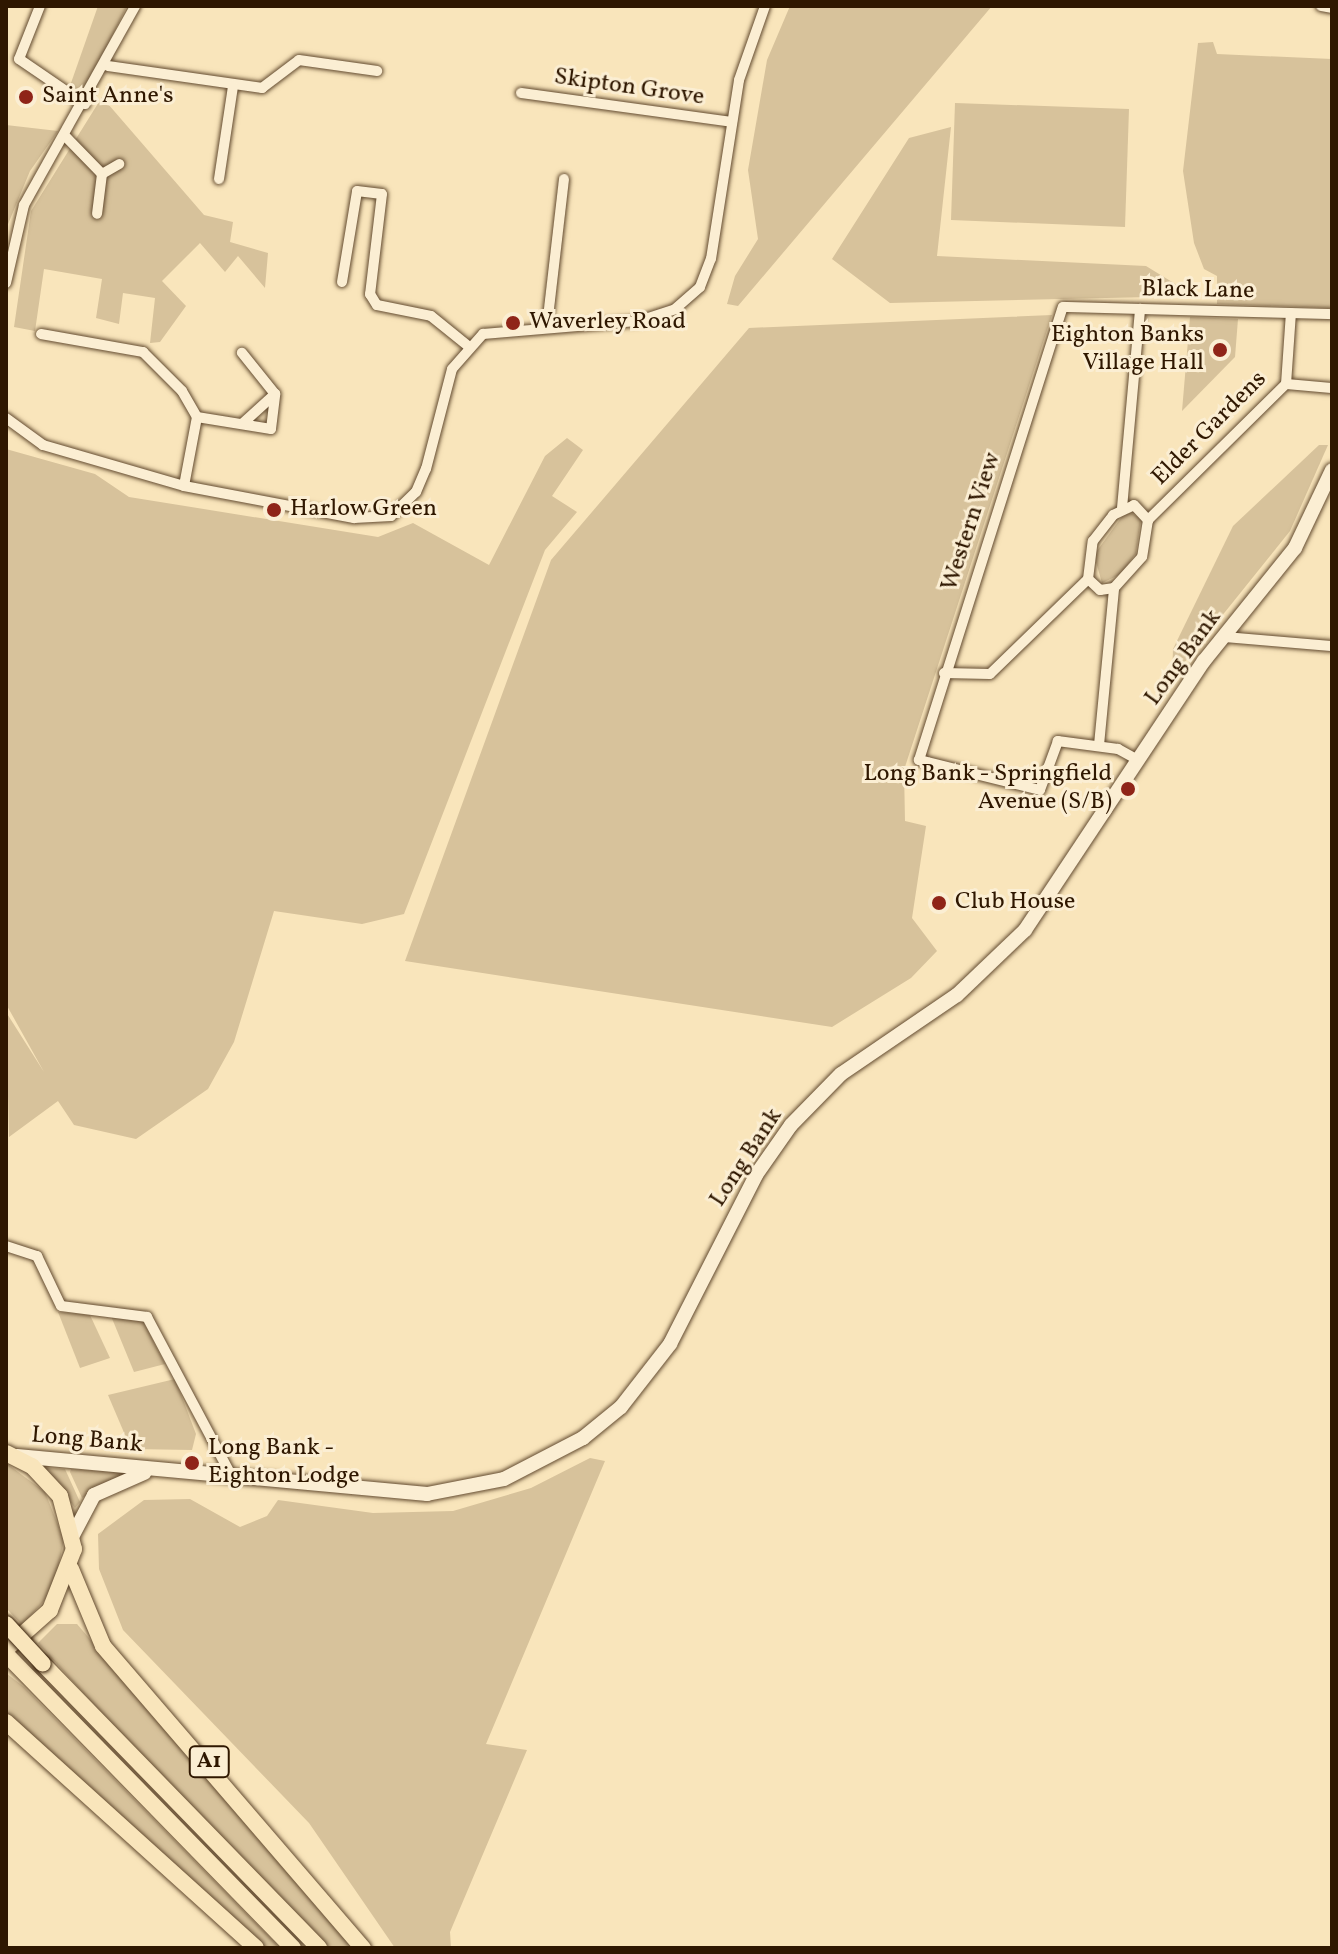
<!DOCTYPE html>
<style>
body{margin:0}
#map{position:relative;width:1338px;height:1954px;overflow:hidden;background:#f9e5bb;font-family:Vollkorn,serif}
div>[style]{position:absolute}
.green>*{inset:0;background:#d7c29b}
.roads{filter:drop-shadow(0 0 2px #624a2f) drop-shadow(0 0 2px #624a2f)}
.minor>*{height:10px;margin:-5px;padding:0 5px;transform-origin:5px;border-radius:5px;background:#fbeed3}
.secondary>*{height:14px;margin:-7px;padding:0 7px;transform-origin:7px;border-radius:7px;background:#fbeed3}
.primary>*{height:16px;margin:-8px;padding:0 8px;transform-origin:8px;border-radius:8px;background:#f9e5bb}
.trunk>*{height:16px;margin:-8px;padding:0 8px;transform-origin:8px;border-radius:8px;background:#f9e5bb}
.bridges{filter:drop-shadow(0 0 2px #2f1700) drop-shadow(0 0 2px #2f1700)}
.trunk-bridge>*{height:16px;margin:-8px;padding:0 8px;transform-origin:8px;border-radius:8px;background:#f9e5bb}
.dots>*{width:22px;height:22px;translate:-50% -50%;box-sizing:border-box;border:4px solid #fbeed3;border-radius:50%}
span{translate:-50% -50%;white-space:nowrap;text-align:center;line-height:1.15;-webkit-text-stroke:6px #fbeed3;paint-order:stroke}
.shield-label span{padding:2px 6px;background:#fbeed3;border:2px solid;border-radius:6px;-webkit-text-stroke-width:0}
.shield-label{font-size:22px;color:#2f1700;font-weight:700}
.street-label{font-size:24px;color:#2f1700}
.poi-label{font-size:24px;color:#2f1700}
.left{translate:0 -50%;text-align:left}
.right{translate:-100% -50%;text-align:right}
.frame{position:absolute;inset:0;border:8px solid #2f1700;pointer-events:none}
</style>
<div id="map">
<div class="green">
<div style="clip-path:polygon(98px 6px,127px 6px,87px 87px,77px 90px,71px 83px)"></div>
<div style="clip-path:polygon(790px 6px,992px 6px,738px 306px,727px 304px,735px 276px,758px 239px,748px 170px,767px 60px)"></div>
<div style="clip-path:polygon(1213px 42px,1217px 54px,1332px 59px,1332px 308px,1217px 304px,1217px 276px,1204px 269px,1194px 243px,1183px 171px,1198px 43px)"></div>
<div style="clip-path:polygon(102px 97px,204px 215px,233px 222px,230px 242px,268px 253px,265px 288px,238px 256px,225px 272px,200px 243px,162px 281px,186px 306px,160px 342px,150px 343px,155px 298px,123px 293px,119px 324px,96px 318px,102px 279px,44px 269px,35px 331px,14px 327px,31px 211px)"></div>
<div style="clip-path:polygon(955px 103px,1129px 109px,1125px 227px,951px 220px)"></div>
<div style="clip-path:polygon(6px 125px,58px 131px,30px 171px,6px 229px)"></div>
<div style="clip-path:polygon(951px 127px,937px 256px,1146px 266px,1195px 296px,890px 303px,832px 259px,909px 138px)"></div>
<div style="clip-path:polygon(1052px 315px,904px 770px,905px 821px,926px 826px,912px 918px,937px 951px,911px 978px,832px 1027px,405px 961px,551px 560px,749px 328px)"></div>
<div style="clip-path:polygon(1190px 317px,1238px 319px,1235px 357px,1182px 411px)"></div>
<div style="clip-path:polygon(567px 438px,583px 450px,552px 496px,577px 512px,545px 550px,404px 914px,362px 924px,274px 911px,234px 1042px,208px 1089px,136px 1139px,74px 1125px,58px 1101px,9px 1137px,6px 1012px,44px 1072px,6px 1004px,6px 449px,95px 474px,129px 497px,378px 537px,413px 523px,489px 565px,545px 456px)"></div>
<div style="clip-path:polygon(1319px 445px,1328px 445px,1290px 531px,1172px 678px,1173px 649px,1233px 526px)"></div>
<div style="clip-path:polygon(1126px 511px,1141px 518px,1136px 553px,1121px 574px,1102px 583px,1094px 555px)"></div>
<div style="clip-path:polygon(58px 1312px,90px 1315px,110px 1358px,80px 1368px)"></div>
<div style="clip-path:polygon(111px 1316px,143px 1321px,165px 1364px,134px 1372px)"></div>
<div style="clip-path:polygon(175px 1379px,196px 1434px,192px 1450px,131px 1449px,108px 1395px)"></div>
<div style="clip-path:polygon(590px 1458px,605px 1461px,486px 1744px,527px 1750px,450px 1932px,451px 1948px,395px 1948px,309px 1823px,123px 1630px,99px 1569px,98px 1534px,144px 1500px,190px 1499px,240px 1527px,267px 1516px,278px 1500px,373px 1513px,453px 1511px,531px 1488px)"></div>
<div style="clip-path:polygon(6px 1463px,45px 1492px,64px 1540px,53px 1591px,22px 1625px,6px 1608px)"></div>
<div style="clip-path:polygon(45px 1468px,65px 1469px,80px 1502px,75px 1508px)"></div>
<div style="clip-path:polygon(70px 1472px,71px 1469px,130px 1473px,82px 1498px)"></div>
<div style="clip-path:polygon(57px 1624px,77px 1624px,353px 1948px,330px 1948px,104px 1716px,38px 1643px)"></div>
<div style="clip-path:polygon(6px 1673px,24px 1687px,280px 1948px,265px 1948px,6px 1714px)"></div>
</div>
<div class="roads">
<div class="minor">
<div style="left:40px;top:6px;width:57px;rotate:111.6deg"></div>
<div style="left:19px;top:59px;width:80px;rotate:34.3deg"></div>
<div style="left:1321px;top:6px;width:11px;rotate:10deg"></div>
<div style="left:108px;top:66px;width:156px;rotate:8.1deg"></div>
<div style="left:262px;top:88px;width:46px;rotate:-37.1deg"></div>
<div style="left:299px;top:60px;width:79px;rotate:8deg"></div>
<div style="left:521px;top:93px;width:213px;rotate:7.8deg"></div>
<div style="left:66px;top:137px;width:52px;rotate:45.8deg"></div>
<div style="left:102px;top:174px;width:40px;rotate:97.1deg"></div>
<div style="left:102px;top:174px;width:20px;rotate:-30deg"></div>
<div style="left:219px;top:179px;width:94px;rotate:-81.4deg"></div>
<div style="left:342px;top:282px;width:92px;rotate:-80.6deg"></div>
<div style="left:357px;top:191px;width:25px;rotate:7deg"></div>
<div style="left:382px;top:194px;width:101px;rotate:96.8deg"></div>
<div style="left:370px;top:294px;width:13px;rotate:58deg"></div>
<div style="left:377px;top:305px;width:55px;rotate:11.5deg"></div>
<div style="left:431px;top:316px;width:48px;rotate:39deg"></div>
<div style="left:6px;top:283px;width:80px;rotate:-77deg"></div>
<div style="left:24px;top:205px;width:228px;rotate:-60.8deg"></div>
<div style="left:547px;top:326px;width:148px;rotate:-83.4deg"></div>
<div style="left:41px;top:334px;width:104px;rotate:10deg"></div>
<div style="left:143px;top:352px;width:55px;rotate:45deg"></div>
<div style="left:182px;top:391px;width:30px;rotate:60deg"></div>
<div style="left:197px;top:417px;width:70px;rotate:100.7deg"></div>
<div style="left:1286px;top:384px;width:46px;rotate:5deg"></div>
<div style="left:197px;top:417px;width:75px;rotate:9.2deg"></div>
<div style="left:271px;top:429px;width:35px;rotate:-83deg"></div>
<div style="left:275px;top:394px;width:53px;rotate:-128.8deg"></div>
<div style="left:6px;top:418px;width:46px;rotate:36.1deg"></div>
<div style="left:43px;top:445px;width:147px;rotate:16.2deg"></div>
<div style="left:184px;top:486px;width:173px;rotate:10.7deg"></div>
<div style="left:354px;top:518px;width:37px;rotate:-3deg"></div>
<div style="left:391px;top:516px;width:35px;rotate:-44deg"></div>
<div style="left:416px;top:492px;width:25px;rotate:-67deg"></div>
<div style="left:426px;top:469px;width:103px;rotate:-75.4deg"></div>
<div style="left:452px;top:369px;width:47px;rotate:-48.5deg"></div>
<div style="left:483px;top:334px;width:157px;rotate:-4.8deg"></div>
<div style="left:639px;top:321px;width:38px;rotate:-18deg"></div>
<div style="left:675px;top:309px;width:33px;rotate:-41deg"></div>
<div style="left:700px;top:287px;width:30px;rotate:-69deg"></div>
<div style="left:711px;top:259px;width:181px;rotate:-81.1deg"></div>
<div style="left:739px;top:80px;width:78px;rotate:-70.6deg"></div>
<div style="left:242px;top:424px;width:45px;rotate:-42.3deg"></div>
<div style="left:1134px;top:505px;width:21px;rotate:47deg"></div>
<div style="left:1148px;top:520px;width:37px;rotate:99deg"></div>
<div style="left:1142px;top:557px;width:42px;rotate:132.1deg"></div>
<div style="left:1114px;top:588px;width:14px;rotate:172deg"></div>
<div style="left:1100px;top:590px;width:16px;rotate:-137deg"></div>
<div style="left:1088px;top:579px;width:38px;rotate:-83deg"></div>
<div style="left:1093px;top:541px;width:33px;rotate:-52deg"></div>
<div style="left:1113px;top:515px;width:23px;rotate:-25deg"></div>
<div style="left:1122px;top:508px;width:200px;rotate:-84.8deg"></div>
<div style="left:1148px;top:520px;width:194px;rotate:-44.6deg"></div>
<div style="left:1286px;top:384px;width:71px;rotate:-86deg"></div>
<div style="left:1224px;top:637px;width:108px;rotate:4.8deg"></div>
<div style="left:944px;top:673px;width:46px;rotate:1.2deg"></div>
<div style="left:990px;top:674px;width:136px;rotate:-44.1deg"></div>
<div style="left:1099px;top:745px;width:158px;rotate:-84.5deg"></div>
<div style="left:1138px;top:760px;width:23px;rotate:-151deg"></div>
<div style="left:1118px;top:749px;width:61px;rotate:-172.4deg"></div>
<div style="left:1058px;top:741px;width:52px;rotate:110.2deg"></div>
<div style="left:1040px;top:790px;width:125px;rotate:-166.1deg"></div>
<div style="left:919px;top:760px;width:475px;rotate:-72.4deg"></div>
<div style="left:1063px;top:307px;width:269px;rotate:1.5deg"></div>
<div style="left:6px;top:1246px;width:33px;rotate:18deg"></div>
<div style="left:37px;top:1256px;width:55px;rotate:64.4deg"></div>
<div style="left:61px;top:1306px;width:87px;rotate:7.3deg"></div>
<div style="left:147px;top:1317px;width:177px;rotate:62deg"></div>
</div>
<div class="secondary">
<div style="left:17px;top:1456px;width:412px;rotate:5.3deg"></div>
<div style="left:427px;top:1494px;width:78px;rotate:-11deg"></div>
<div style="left:504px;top:1479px;width:89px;rotate:-27.4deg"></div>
<div style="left:583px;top:1438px;width:49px;rotate:-39.2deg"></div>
<div style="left:621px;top:1407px;width:80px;rotate:-52.1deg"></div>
<div style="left:670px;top:1344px;width:190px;rotate:-63deg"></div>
<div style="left:756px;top:1175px;width:61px;rotate:-55deg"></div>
<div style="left:791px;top:1125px;width:71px;rotate:-45.6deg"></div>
<div style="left:841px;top:1074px;width:140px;rotate:-34.3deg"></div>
<div style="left:957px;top:995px;width:94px;rotate:-43.7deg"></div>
<div style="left:1025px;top:930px;width:323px;rotate:-56.4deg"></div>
<div style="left:1204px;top:661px;width:145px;rotate:-51.2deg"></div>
<div style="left:1295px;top:548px;width:86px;rotate:-64.6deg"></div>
<div style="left:73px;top:1535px;width:45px;rotate:-62.3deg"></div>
<div style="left:94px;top:1495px;width:55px;rotate:-23.7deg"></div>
</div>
<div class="primary">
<div style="left:6px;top:1453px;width:29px;rotate:27deg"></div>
<div style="left:32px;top:1466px;width:41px;rotate:47deg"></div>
<div style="left:60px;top:1496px;width:55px;rotate:75.2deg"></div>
<div style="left:74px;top:1549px;width:66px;rotate:111.5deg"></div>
<div style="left:50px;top:1610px;width:59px;rotate:138.4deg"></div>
</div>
<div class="trunk">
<div style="left:71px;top:1569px;width:83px;rotate:67.4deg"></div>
<div style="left:103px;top:1646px;width:399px;rotate:49.3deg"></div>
<div style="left:6px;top:1654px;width:411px;rotate:45.7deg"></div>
<div style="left:43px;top:1664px;width:396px;rotate:45.8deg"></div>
<div style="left:6px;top:1722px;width:337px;rotate:42.1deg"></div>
</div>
</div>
<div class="bridges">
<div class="trunk-bridge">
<div style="left:6px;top:1624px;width:54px;rotate:47.2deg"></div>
</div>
</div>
<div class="dots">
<div style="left:26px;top:97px;background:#8f2418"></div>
<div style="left:513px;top:323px;background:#8f2418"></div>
<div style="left:1220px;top:350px;background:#8f2418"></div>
<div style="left:274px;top:510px;background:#8f2418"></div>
<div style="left:1128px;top:789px;background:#8f2418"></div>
<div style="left:939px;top:903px;background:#8f2418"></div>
<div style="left:192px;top:1463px;background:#8f2418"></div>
</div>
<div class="shield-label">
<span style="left:209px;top:1762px">A1</span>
</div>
<div class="street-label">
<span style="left:629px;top:88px;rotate:8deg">Skipton Grove</span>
<span style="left:1198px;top:291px;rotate:1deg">Black Lane</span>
<span style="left:1210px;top:429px;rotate:-45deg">Elder Gardens</span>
<span style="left:972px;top:522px;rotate:-72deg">Western View</span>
<span style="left:1184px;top:658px;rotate:-54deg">Long Bank</span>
<span style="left:747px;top:1158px;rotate:-57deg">Long Bank</span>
<span style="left:87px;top:1441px;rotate:5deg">Long Bank</span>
</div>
<div class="poi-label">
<span class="left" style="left:42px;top:97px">Saint Anne's</span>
<span class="left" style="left:529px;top:323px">Waverley Road</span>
<span class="right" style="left:1204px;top:350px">Eighton Banks<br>Village Hall</span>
<span class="left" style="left:290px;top:510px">Harlow Green</span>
<span class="right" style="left:1112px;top:789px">Long Bank - Springfield<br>Avenue (S/B)</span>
<span class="left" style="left:955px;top:903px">Club House</span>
<span class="left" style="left:208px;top:1463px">Long Bank -<br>Eighton Lodge</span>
</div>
<div class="frame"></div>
</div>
